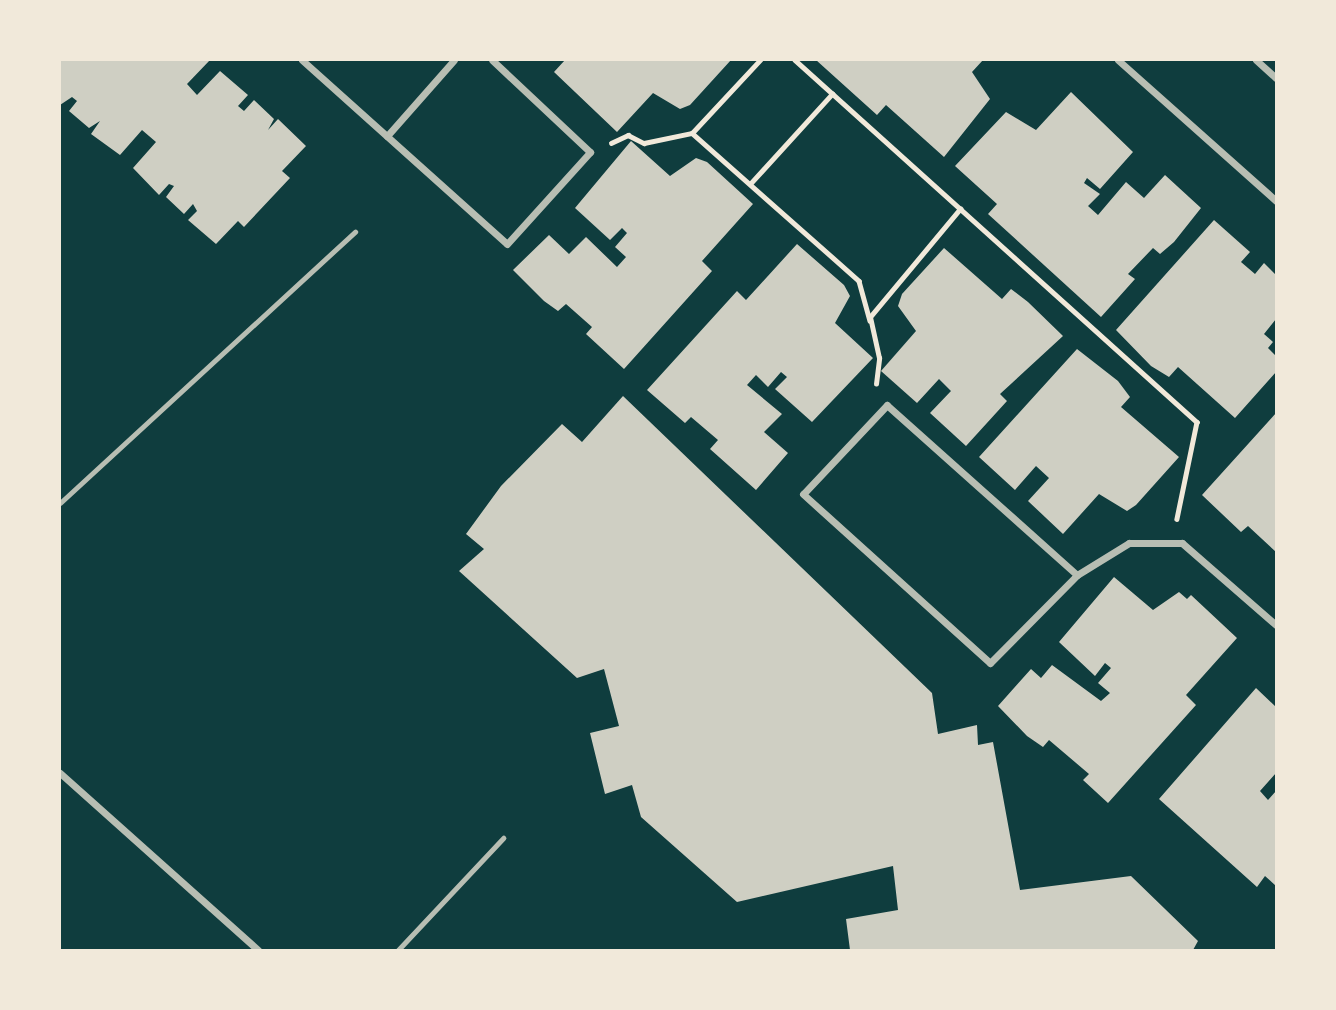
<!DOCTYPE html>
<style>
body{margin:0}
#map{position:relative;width:1336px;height:1010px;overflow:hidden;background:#0f3d3e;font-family:Rubik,sans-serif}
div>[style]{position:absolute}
.building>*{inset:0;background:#cfcfc3}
.path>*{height:4.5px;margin:-2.25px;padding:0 2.25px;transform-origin:2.25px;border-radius:2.25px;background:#f1e9da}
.service>*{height:5px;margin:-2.5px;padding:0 2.5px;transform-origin:2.5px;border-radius:2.5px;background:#b8beb3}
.minor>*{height:7px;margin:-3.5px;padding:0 3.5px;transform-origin:3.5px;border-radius:3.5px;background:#b8beb3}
span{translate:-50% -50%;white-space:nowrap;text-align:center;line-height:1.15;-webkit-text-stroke:5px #f1e9da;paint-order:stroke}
.frame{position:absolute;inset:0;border:61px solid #f1e9da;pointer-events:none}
</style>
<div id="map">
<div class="building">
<div style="clip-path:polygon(60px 60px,210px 60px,187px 84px,197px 95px,220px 71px,248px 95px,238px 106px,244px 111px,254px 100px,274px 119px,268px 130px,278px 119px,306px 146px,282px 171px,290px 178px,244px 227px,238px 221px,216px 244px,188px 220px,197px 211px,193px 204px,184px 214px,166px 197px,174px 186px,169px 184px,159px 195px,133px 168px,156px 142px,142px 130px,120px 155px,91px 134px,100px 121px,89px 128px,69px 111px,77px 101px,72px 97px,60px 105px)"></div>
<div style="clip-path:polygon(565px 60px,731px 60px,690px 105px,680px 109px,653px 93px,617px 132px,554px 72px)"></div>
<div style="clip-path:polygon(816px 60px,983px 60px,972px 72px,990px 99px,944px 157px,886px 105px,877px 115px)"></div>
<div style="clip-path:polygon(1071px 92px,1133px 152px,1100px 189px,1087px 178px,1084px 183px,1100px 194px,1088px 206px,1098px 215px,1126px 182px,1144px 198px,1165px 175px,1201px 208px,1174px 242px,1160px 254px,1153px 248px,1128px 274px,1135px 279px,1101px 317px,988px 214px,997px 204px,955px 166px,1006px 112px,1036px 130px)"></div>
<div style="clip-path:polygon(631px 141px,670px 176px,696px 158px,707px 162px,753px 204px,702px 261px,712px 271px,624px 369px,586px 334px,592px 327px,566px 304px,558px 311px,544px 301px,513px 270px,549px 235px,569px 254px,586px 237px,617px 267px,626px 257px,615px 247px,627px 233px,622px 228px,610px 240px,575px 208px)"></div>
<div style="clip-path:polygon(1214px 220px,1250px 252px,1241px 262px,1255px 274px,1264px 263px,1276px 275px,1276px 319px,1264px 334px,1273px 342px,1268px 348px,1276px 356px,1276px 372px,1235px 418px,1178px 367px,1169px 377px,1151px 366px,1116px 330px)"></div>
<div style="clip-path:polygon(797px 244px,844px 285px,850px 296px,835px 323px,873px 358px,812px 422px,775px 389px,787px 377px,781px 372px,768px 387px,756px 375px,747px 385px,782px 414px,764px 432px,788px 453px,756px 490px,710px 449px,718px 440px,691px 417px,685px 423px,647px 390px,737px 291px,746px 300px)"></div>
<div style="clip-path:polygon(944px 248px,1002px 299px,1011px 289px,1028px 302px,1063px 336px,1000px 394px,1007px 401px,966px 446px,930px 413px,951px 391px,939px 379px,917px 403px,881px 371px,916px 331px,898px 306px,902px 294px)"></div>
<div style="clip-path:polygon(1077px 349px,1118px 381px,1130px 397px,1121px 407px,1179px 457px,1136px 505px,1127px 511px,1099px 494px,1063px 534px,1028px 501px,1049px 478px,1036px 466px,1015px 490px,979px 457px)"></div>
<div style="clip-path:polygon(623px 396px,932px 693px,938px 734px,977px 725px,978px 745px,993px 742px,1020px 890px,1131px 876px,1198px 941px,1193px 950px,850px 950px,846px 919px,898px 910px,893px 866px,737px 902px,641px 817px,632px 785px,605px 794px,590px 733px,619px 726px,604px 669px,577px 678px,459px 571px,484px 549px,466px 534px,501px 486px,562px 424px,582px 442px)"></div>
<div style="clip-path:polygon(1276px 413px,1276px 552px,1248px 526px,1241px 532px,1202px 495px)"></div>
<div style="clip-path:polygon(1114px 577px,1153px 610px,1179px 592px,1187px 599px,1191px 595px,1237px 638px,1186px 695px,1196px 705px,1108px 803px,1083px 780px,1089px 774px,1049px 740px,1043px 747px,1027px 736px,998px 706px,1031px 669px,1041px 678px,1052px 665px,1101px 701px,1110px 693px,1098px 683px,1111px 668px,1105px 663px,1095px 676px,1059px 642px)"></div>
<div style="clip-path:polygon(1256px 688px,1276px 707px,1276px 773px,1260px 791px,1268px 800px,1276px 791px,1276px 886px,1265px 876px,1257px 887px,1159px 799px)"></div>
</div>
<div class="path">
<div style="left:795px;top:60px;width:541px;rotate:42deg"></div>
<div style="left:1197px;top:422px;width:99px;rotate:101.7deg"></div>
<div style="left:692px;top:133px;width:100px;rotate:-47deg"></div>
<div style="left:611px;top:143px;width:19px;rotate:-25deg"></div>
<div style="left:628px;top:135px;width:18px;rotate:27deg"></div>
<div style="left:644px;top:143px;width:49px;rotate:-11.8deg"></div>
<div style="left:692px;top:133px;width:223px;rotate:41.5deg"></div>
<div style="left:859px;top:281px;width:41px;rotate:74.6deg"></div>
<div style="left:750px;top:184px;width:122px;rotate:-47.7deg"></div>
<div style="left:876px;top:384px;width:26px;rotate:-83deg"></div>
<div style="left:879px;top:358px;width:42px;rotate:-102.4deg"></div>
<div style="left:870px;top:317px;width:141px;rotate:-50.2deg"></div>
</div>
<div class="service">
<div style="left:60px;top:503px;width:401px;rotate:-42.6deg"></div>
<div style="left:398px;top:950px;width:154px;rotate:-46.8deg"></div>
</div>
<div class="minor">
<div style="left:302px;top:60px;width:275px;rotate:41.9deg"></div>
<div style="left:507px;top:244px;width:124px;rotate:-47.9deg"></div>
<div style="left:590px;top:152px;width:134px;rotate:-136.8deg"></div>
<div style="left:1118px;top:60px;width:212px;rotate:41.7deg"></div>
<div style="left:1256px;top:60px;width:27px;rotate:42deg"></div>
<div style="left:387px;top:136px;width:101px;rotate:-48.6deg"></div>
<div style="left:1077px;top:575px;width:255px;rotate:-138.2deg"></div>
<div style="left:887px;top:405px;width:122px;rotate:133.3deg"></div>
<div style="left:803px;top:494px;width:252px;rotate:42.1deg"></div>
<div style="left:990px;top:663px;width:124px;rotate:-45.3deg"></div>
<div style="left:1077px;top:575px;width:61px;rotate:-31.6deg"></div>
<div style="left:1129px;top:543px;width:53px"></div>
<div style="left:1182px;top:543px;width:125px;rotate:41.1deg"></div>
<div style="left:60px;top:773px;width:266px;rotate:41.8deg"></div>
</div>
<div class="frame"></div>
</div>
